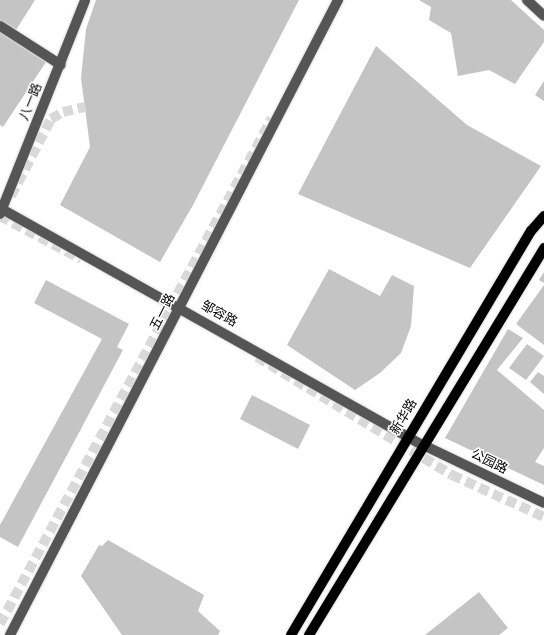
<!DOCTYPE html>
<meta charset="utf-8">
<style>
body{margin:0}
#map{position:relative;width:544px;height:635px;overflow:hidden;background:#fff;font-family:"Sofia Sans Condensed","Noto Sans SC",sans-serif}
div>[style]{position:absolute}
.building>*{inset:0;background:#c4c4c4}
.minor-tunnel>*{height:10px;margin-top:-5px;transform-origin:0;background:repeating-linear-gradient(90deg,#d9d9d9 0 10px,transparent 0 15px)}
.major-tunnel>*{height:10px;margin-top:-5px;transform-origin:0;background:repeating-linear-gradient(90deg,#d9d9d9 0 10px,transparent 0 15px)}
.roads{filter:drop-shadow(0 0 1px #dbdbdb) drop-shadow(0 0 1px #dbdbdb)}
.minor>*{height:10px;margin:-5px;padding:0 5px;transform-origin:5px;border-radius:5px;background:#555}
.major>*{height:10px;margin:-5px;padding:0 5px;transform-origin:5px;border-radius:5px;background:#000}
span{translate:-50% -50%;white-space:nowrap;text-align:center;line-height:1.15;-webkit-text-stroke:3px #fff;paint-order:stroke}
.street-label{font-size:13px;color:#000}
</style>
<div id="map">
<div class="building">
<div style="clip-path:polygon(0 0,35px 0,16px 30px,0 20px)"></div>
<div style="clip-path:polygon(96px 0,299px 0,193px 205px,160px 262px,60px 205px,90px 147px,81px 78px,86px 29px)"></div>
<div style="clip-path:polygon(419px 0,511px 0,544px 30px,544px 42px,515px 84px,489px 70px,458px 76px,451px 33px,429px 20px,431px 7px)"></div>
<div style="clip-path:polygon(0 32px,46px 62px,3px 127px,0 125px)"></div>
<div style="clip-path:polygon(376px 46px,467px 125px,541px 166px,470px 268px,298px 194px)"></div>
<div style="clip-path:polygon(544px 81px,544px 101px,535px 95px)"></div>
<div style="clip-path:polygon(329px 269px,380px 296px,392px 275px,414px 286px,411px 326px,401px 353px,380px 373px,355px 390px,287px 345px)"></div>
<div style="clip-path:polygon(544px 272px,544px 283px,539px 280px)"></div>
<div style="clip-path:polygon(46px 280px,129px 324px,117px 347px,123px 350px,18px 547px,0 537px,0 525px,102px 339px,34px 303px)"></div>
<div style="clip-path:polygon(544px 285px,544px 345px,516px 324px)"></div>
<div style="clip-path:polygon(508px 329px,523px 338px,497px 370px,544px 410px,544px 448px,535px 462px,544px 466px,544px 485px,445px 438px)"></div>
<div style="clip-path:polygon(527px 344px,544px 356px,526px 380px,509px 368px)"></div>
<div style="clip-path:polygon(538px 372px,544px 376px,544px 394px,530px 382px)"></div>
<div style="clip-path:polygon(252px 395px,310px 425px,298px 449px,240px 419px)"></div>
<div style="clip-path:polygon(108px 540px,204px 595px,198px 611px,220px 631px,218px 635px,122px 635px,81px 576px,99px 545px,102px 546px)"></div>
<div style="clip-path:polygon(479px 592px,508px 628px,499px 635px,425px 635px)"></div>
</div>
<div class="minor-tunnel">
<div style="left:11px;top:196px;width:87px;rotate:-62.5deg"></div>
<div style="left:51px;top:119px;width:14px;rotate:-30deg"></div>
<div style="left:63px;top:112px;width:23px;rotate:-13deg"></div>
<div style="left:0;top:216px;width:92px;rotate:28deg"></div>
</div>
<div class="major-tunnel">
<div style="left:257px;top:357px;width:228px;rotate:31.2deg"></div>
<div style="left:452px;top:475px;width:101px;rotate:24.5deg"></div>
<div style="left:0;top:624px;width:574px;rotate:-61.74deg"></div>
</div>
<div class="roads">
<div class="minor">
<div style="left:527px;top:0;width:23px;rotate:43deg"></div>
<div style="left:0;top:26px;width:72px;rotate:32.6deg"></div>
<div style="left:0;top:208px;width:485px;rotate:29.3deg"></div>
<div style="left:423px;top:445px;width:134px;rotate:25.6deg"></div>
<div style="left:0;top:214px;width:230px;rotate:-68.3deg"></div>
<div style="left:10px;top:635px;width:715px;rotate:-62.68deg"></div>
</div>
<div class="major">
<div style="left:291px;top:635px;width:470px;rotate:-59.3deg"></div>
<div style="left:531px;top:231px;width:20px;rotate:-49deg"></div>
<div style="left:309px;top:635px;width:453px;rotate:-58.7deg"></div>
</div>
</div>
<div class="street-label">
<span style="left:31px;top:102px;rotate:-68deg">八一路</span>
<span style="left:163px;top:312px;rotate:-63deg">五一路</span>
<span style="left:219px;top:314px;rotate:29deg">邹容路</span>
<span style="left:404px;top:417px;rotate:-59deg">新华路</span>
<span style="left:489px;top:462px;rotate:26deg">公园路</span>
</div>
</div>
